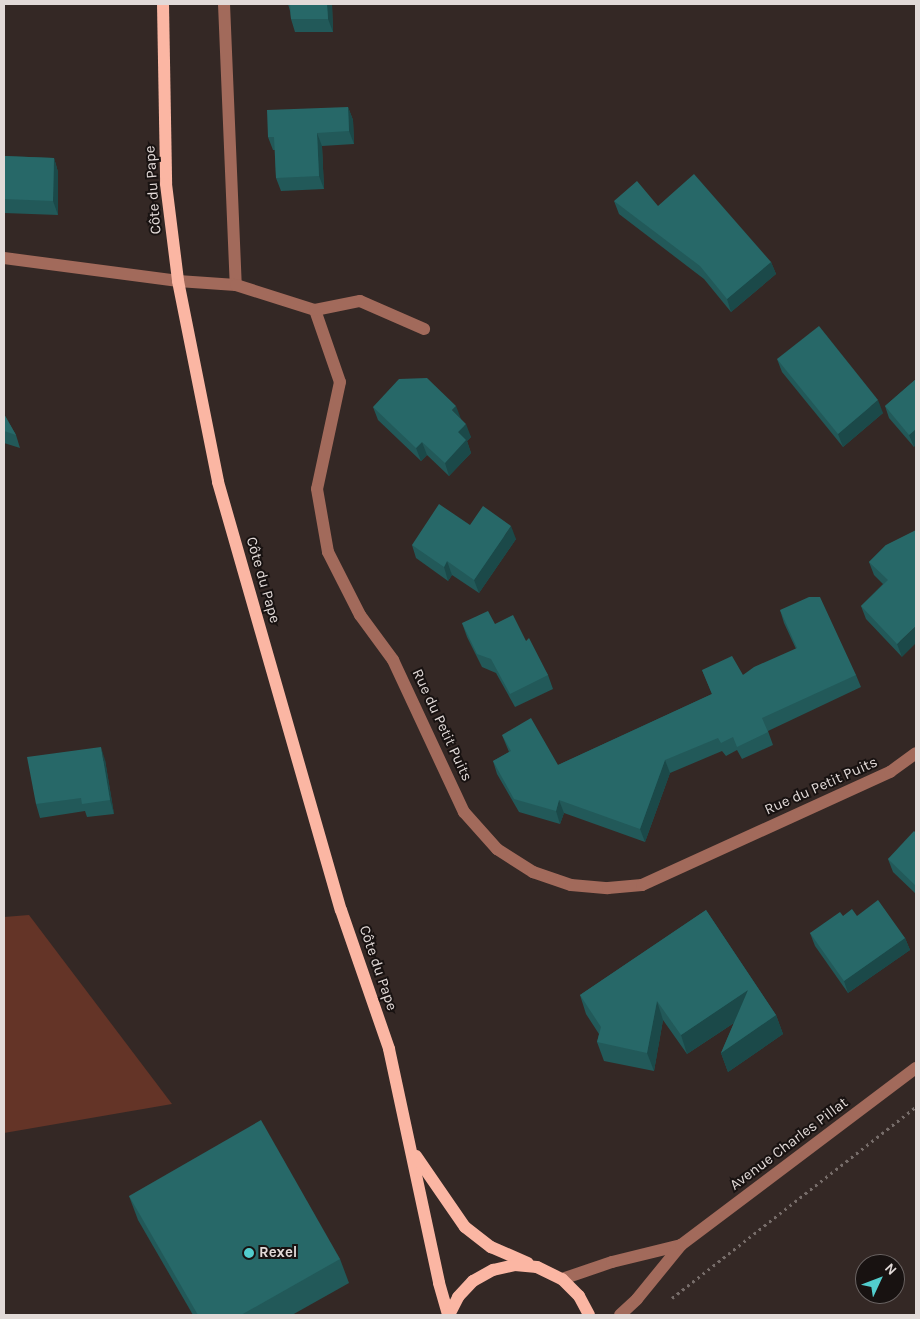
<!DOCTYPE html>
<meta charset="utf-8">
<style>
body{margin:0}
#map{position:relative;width:920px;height:1319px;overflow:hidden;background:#342825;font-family:Karla,sans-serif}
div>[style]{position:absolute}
.green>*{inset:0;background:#643427}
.path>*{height:3px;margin-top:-1.5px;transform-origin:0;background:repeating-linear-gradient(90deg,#776d6a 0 2.5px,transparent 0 6.5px)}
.minor>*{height:12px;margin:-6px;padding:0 6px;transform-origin:6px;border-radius:6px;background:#a26a5b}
.major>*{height:12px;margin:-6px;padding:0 6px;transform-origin:6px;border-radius:6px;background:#fbb6a3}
.wall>*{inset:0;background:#225959}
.shaded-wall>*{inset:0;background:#1b4949}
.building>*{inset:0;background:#276868}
.dots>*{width:14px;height:14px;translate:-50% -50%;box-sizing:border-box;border:2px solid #181211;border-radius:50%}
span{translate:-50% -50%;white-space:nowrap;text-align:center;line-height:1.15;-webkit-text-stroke:4px #181211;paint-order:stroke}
.street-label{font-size:15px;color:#e2dad8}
.poi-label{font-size:15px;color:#e2dad8;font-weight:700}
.left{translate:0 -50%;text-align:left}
.frame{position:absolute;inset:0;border:5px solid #e2dad8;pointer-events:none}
.north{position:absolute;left:855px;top:1254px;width:50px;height:50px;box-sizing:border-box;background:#181211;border:1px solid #696261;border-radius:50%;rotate:47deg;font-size:14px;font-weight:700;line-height:20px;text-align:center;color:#e2dad8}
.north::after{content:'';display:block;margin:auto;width:18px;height:22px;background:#52cdcd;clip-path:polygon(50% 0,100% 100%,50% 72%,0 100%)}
</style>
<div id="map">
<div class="green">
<div style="clip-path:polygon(29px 915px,172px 1104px,4px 1133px,4px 917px)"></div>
</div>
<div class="path">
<div style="left:672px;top:1298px;width:310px;rotate:-38.1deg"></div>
</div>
<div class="minor">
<div style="left:224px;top:4px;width:281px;rotate:87.6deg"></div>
<div style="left:4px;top:258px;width:176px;rotate:7.5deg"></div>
<div style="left:178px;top:281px;width:58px;rotate:3.9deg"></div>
<div style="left:236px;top:285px;width:83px;rotate:17.6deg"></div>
<div style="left:315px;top:310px;width:76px;rotate:70.9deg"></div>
<div style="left:340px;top:382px;width:109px;rotate:102.1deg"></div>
<div style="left:317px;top:489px;width:64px;rotate:80.1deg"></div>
<div style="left:328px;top:552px;width:71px;rotate:63.1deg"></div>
<div style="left:360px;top:615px;width:56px;rotate:53.7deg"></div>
<div style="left:393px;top:660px;width:168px;rotate:65deg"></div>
<div style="left:464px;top:812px;width:50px;rotate:48.3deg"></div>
<div style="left:497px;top:849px;width:43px;rotate:32.6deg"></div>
<div style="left:533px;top:872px;width:40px;rotate:18.9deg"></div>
<div style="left:571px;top:885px;width:37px;rotate:5deg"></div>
<div style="left:608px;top:888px;width:34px;rotate:-5deg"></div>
<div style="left:642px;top:885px;width:273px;rotate:-24.5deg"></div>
<div style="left:890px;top:772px;width:32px;rotate:-36deg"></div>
<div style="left:315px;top:310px;width:46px;rotate:-11.3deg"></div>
<div style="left:360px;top:301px;width:70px;rotate:23.6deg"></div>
<div style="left:562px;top:1279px;width:53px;rotate:-18.8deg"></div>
<div style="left:612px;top:1262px;width:71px;rotate:-13.8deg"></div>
<div style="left:620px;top:1315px;width:23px;rotate:-43deg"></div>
<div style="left:637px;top:1299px;width:70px;rotate:-50.8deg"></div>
<div style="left:681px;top:1245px;width:294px;rotate:-37deg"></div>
</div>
<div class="major">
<div style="left:163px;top:4px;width:180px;rotate:89deg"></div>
<div style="left:166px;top:184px;width:98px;rotate:82.9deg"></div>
<div style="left:178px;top:281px;width:205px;rotate:78.7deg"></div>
<div style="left:218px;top:482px;width:445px;rotate:74deg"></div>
<div style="left:341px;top:910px;width:147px;rotate:70.9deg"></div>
<div style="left:389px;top:1049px;width:239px;rotate:77.9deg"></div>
<div style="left:439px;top:1283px;width:33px;rotate:74deg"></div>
<div style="left:416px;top:1156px;width:86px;rotate:55.4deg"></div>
<div style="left:465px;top:1227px;width:33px;rotate:38deg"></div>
<div style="left:491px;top:1247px;width:40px;rotate:23.4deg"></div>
<div style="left:449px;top:1315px;width:20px;rotate:-63deg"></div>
<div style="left:458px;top:1297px;width:22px;rotate:-47deg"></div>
<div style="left:473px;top:1281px;width:23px;rotate:-29deg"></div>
<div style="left:493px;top:1270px;width:23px;rotate:-13deg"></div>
<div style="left:515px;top:1265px;width:22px;rotate:5deg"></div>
<div style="left:537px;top:1267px;width:28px;rotate:26deg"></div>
<div style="left:562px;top:1279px;width:24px;rotate:45deg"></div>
<div style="left:579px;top:1296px;width:21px;rotate:62deg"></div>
</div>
<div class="wall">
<div style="clip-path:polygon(288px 4px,332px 4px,333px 32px,295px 32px,291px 19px,290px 11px)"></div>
<div style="clip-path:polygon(348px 107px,353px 120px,354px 144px,322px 146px,324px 189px,281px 191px,276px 178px,275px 150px,273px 150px,268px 137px)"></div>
<div style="clip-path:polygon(4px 156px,54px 158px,58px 172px,58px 215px,4px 213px)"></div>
<div style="clip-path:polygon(614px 201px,658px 206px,771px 262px,776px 274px,731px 312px,704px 279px,619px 214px)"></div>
<div style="clip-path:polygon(777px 359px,883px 413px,843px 447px,782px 372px)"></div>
<div style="clip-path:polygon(916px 379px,914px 447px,889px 418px,885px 406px)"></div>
<div style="clip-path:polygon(373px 407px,460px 418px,471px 437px,467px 441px,471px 453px,449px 476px,427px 455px,421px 461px,378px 420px)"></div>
<div style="clip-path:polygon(4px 414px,16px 435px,20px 448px,4px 443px)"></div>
<div style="clip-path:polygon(470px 525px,516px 539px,479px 593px,452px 575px,448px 581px,416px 558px,412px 545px)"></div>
<div style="clip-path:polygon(886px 545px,902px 657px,866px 619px,861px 606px,883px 584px,874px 575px,869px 562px)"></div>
<div style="clip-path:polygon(780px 610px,856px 675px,861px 687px,768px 731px,773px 745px,742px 759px,737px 750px,726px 756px,722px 751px,670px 773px,645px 842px,564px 813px,560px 824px,519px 812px,497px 774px,493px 761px,509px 752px,502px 735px,558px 765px,712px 694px,702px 670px,743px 675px,796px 649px,784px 623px)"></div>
<div style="clip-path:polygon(462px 623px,495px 624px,526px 641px,548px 675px,553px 689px,515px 707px,496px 673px,482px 667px,467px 637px)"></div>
<div style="clip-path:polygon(105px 760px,114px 814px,87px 817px,85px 811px,40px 818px,36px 804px)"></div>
<div style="clip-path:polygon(916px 833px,916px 894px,893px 872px,888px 859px)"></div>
<div style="clip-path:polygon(706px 910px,776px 1015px,783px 1034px,728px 1072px,721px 1053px,734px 1023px,687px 1054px,663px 1020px,654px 1071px,604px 1061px,597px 1042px,599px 1034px,586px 1014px,580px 995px)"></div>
<div style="clip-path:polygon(843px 916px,857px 916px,905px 938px,910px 950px,848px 993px,815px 946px,810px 933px)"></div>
<div style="clip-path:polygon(129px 1196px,340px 1259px,349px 1283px,292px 1315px,193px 1315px,138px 1220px)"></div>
</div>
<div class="shaded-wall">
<div style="clip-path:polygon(327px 4px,332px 4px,333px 32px,328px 19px)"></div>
<div style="clip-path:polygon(348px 107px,353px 120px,354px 144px,349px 131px)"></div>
<div style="clip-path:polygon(317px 133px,322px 146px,324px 189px,319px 176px)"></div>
<div style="clip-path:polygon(54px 158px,58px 172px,58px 215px,53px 201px)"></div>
<div style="clip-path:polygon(771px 262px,776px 274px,731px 312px,727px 299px)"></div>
<div style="clip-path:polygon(878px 400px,883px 413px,843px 447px,838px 434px)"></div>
<div style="clip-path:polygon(456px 406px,461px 419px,452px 410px)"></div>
<div style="clip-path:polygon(466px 424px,471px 437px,467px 441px,471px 453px,449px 476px,445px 463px,458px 432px)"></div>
<div style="clip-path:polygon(916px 429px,916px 445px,914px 447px,909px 435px)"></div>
<div style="clip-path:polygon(422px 442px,427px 455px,421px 461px,416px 448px)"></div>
<div style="clip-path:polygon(511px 526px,516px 539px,479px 593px,474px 580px)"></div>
<div style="clip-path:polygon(447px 561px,452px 575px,448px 581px,444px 567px)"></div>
<div style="clip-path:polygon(916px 626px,916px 643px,902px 657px,897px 644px)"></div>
<div style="clip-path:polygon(101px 747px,105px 760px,114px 814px,110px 800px)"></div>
<div style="clip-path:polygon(665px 760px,670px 773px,645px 842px,640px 829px)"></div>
<div style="clip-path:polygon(559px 800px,564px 813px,560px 824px,556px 811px)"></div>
<div style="clip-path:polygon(905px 938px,910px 950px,848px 993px,844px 981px)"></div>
<div style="clip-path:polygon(748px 990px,755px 1009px,687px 1054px,681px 1035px)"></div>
<div style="clip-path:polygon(657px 1001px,663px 1020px,654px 1071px,647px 1053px)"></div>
<div style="clip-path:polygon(776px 1015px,783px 1034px,728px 1072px,721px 1053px)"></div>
</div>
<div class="building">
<div style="clip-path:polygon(290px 4px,327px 4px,328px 19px,291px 19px)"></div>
<div style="clip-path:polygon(348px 107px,349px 131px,317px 133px,319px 176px,276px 178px,274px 137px,268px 137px,267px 110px)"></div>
<div style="clip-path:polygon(4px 156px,54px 158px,53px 201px,4px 199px)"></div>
<div style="clip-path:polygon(694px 174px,771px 262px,727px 299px,700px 266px,614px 201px,637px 181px,658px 206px)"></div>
<div style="clip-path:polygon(819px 326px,878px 400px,838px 434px,777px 359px)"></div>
<div style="clip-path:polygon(427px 378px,456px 406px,452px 410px,466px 424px,458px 432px,466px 440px,445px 463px,422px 442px,416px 448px,373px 407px,399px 379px)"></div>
<div style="clip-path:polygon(916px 379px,916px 429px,909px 435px,885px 406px)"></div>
<div style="clip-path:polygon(4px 414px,16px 435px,4px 431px)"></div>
<div style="clip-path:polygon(439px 504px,470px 525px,483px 506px,511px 526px,474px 580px,447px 561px,444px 567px,412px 545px)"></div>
<div style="clip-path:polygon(916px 530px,916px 626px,897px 644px,861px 606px,888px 580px,869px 562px,886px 545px)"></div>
<div style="clip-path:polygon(809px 597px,820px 597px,856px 675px,762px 718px,768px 732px,737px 747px,733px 737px,721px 743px,718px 738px,665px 760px,640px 829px,559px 800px,556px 811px,514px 799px,493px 761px,511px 751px,502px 735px,531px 718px,558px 765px,712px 694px,702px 670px,732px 656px,743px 675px,754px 667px,797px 648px,780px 610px)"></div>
<div style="clip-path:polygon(488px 611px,495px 624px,513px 615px,526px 641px,529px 638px,548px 675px,510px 694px,491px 659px,477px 654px,462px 623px)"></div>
<div style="clip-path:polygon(101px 747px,110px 800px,82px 804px,81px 798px,36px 804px,27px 757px)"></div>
<div style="clip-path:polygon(914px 831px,916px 833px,916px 886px,888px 859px)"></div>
<div style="clip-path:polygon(878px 900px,905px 938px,844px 981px,810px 933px,840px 912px,843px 916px,852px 909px,857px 916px)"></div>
<div style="clip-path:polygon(706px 910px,776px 1015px,721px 1053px,748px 990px,681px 1035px,657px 1001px,647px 1053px,597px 1042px,601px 1027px,580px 995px)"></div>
<div style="clip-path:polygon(261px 1120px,340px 1259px,241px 1315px,198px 1315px,129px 1196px)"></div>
</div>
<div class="dots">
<div style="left:249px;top:1253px;background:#52cdcd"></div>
</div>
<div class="street-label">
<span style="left:153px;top:190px;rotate:-94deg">Côte du Pape</span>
<span style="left:263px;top:580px;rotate:74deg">Côte du Pape</span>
<span style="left:442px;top:725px;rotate:65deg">Rue du Petit Puits</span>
<span style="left:821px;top:786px;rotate:-24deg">Rue du Petit Puits</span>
<span style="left:378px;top:968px;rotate:71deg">Côte du Pape</span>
<span style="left:789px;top:1144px;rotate:-37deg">Avenue Charles Pillat</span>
</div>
<div class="poi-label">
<span class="left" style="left:259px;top:1253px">Rexel</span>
</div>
<div class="frame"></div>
<div class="north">N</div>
</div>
